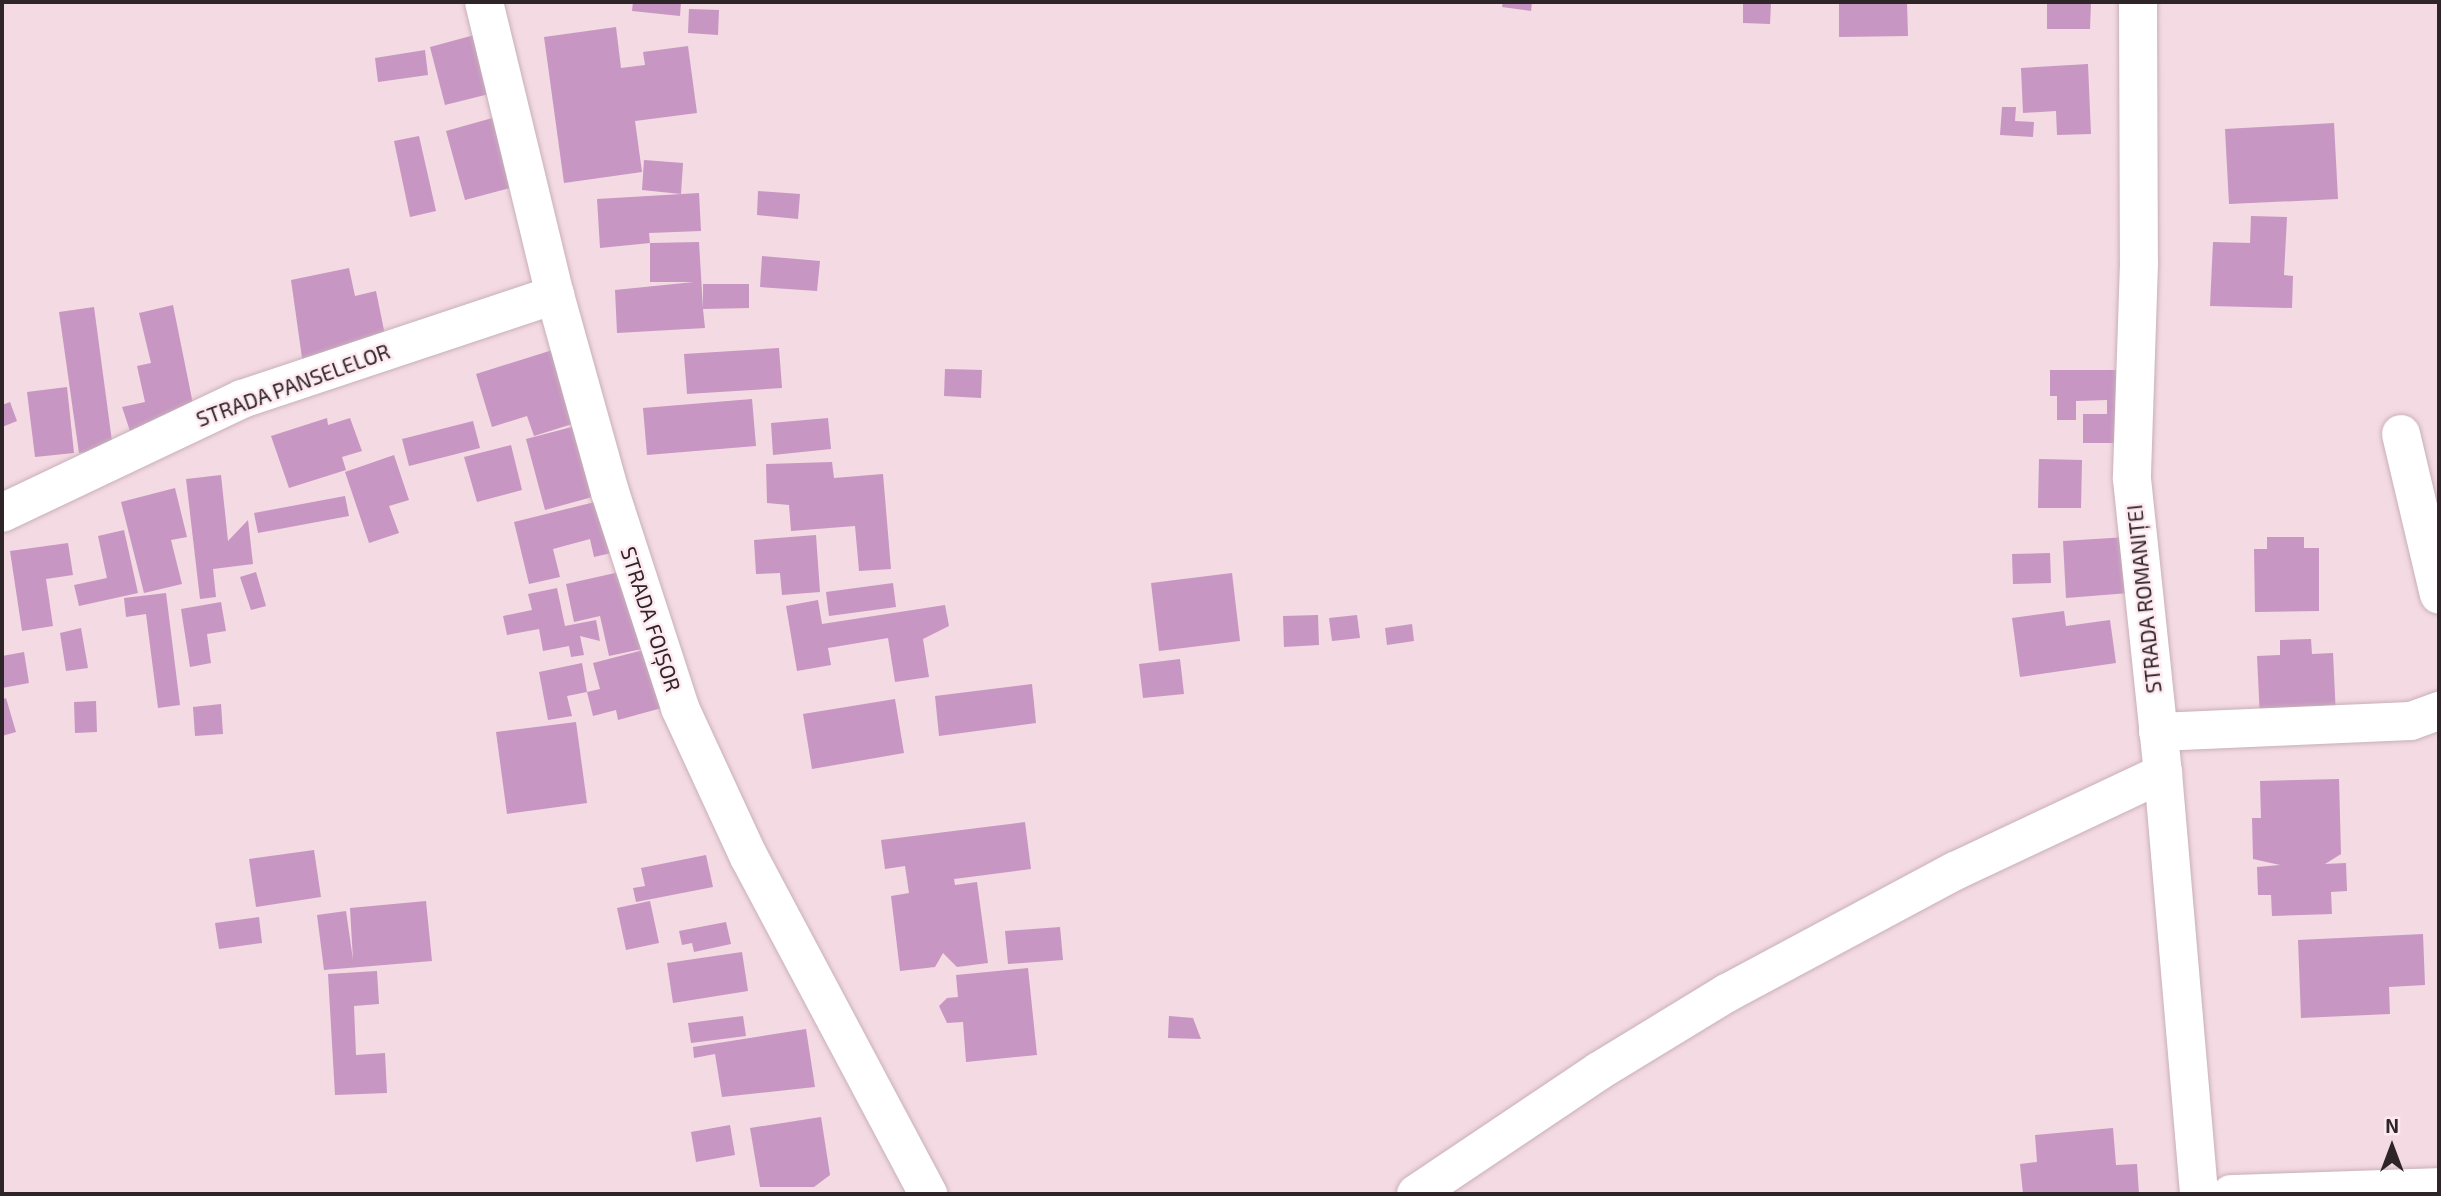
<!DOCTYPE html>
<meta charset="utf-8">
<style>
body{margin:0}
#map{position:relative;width:2441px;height:1196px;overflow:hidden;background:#f4dae3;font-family:"Exo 2",sans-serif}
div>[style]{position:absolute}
.building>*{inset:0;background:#c796c3}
.roads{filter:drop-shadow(0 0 2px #c8b0b8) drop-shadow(0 0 2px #c8b0b8)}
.minor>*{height:38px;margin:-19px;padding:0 19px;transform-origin:19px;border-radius:19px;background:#fff}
span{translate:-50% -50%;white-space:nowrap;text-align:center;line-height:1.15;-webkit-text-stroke:5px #fee9f0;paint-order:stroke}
.street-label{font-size:21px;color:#2e2528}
.frame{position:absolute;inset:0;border:4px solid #2e2528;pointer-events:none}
.north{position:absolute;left:2357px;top:1112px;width:70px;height:70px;-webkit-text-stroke:5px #fee9f0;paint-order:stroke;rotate:0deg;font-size:19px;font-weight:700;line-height:28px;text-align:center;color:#2e2528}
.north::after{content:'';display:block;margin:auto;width:24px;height:32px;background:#2e2528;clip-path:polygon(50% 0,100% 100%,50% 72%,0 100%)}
</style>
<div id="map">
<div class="building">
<div style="clip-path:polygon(633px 2px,681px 2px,680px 16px,632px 11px)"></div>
<div style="clip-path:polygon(1503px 2px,1532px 2px,1531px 11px,1502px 7px)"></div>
<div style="clip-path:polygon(1743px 2px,1771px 2px,1770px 24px,1743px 23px)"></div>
<div style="clip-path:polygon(1839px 2px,1907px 2px,1908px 36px,1839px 37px)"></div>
<div style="clip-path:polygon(2047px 2px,2091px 2px,2090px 29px,2047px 29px)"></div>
<div style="clip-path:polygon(689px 9px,719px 10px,718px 35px,688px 33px)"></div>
<div style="clip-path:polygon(616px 27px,621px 68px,645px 65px,643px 52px,688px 46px,697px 113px,635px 121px,642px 172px,564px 183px,544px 37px)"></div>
<div style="clip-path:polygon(482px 33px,497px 92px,445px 105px,430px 47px)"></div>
<div style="clip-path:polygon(425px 50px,428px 75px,378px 82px,375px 58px)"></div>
<div style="clip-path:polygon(2088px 64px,2091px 134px,2057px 135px,2056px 111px,2023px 113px,2021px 68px)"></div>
<div style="clip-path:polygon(2002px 107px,2016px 107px,2015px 121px,2034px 122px,2033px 137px,2000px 135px)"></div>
<div style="clip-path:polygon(503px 115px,521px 185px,465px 200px,446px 131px)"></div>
<div style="clip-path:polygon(2334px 123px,2338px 199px,2229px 204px,2225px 129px)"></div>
<div style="clip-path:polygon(419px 136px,436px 211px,410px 217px,394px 141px)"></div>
<div style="clip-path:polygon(644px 160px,683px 163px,681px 194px,642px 190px)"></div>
<div style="clip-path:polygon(758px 191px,800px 194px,798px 219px,757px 215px)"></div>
<div style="clip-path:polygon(699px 193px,701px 231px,649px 233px,650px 243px,600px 248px,597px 199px)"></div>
<div style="clip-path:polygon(2251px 216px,2287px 217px,2284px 275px,2293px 276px,2292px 308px,2210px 306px,2213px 242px,2250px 243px)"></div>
<div style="clip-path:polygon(699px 242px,703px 309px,703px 284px,749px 284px,749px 308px,703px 309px,705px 328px,617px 333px,615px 290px,694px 282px,650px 282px,650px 243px)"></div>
<div style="clip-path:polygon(762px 256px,820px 261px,817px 291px,760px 287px)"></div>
<div style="clip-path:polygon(349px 268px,355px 296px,376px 291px,386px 340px,303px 365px,291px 280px)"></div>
<div style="clip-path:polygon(173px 305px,195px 414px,132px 437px,122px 407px,145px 402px,137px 366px,151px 363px,139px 313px)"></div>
<div style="clip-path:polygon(94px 307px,113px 449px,79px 453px,59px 312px)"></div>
<div style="clip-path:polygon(562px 347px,585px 420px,534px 436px,527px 416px,492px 427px,476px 374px)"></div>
<div style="clip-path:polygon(779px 348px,782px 388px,687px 394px,684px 354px)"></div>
<div style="clip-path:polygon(945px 369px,982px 370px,981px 398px,944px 396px)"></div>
<div style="clip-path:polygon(2050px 370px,2130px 370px,2131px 443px,2083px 443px,2083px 414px,2107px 414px,2107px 400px,2076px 401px,2076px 420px,2057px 420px,2057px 396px,2050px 396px)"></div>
<div style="clip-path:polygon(67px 387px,74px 453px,35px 457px,27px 392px)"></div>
<div style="clip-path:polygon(752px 399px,756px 446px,647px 455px,643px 408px)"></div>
<div style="clip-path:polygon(10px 402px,17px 421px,2px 427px,2px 405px)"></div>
<div style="clip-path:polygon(327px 418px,328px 425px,350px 418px,362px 451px,342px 457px,346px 470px,289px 488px,271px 436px)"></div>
<div style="clip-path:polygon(828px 418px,831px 449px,773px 455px,771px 423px)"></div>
<div style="clip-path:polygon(473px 421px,480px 448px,409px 466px,402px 439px)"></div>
<div style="clip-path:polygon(587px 423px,596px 496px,545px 510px,526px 439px)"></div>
<div style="clip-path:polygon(511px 445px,522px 490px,477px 502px,464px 457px)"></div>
<div style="clip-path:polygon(394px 455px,409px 500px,389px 506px,399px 533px,369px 543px,345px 472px)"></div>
<div style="clip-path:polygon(2039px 459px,2082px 460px,2081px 508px,2038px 508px)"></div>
<div style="clip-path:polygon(832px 462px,834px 478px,883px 474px,891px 569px,859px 571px,855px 526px,791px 531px,789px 505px,767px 503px,766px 464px)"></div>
<div style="clip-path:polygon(221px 475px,228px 541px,248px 520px,253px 564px,213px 569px,216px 597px,200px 599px,186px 479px)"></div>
<div style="clip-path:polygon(175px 488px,187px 537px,171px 540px,182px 584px,144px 593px,121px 502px)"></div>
<div style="clip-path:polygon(345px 496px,349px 516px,258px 533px,254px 513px)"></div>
<div style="clip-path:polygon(611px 498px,624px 550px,594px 557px,590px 539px,553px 549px,560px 577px,529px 584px,514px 522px)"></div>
<div style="clip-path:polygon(124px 530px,138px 593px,79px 606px,74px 585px,107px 578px,98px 536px)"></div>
<div style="clip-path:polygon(816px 535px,820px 592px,782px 595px,780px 573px,756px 574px,754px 540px)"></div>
<div style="clip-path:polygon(2127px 537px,2129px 593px,2066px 598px,2063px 541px)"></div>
<div style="clip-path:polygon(2267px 537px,2304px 537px,2304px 548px,2319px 548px,2319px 611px,2255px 612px,2254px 549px,2267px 549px)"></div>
<div style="clip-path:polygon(68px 543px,73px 575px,46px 579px,53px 626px,22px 631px,10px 551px)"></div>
<div style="clip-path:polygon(2050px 553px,2051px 583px,2013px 584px,2012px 554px)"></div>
<div style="clip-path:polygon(633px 569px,651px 647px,609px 656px,600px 616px,574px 622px,566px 584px)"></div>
<div style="clip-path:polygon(256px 572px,266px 606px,251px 610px,240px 577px)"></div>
<div style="clip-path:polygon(1232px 573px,1240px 641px,1159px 651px,1151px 583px)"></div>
<div style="clip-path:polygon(893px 583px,896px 607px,829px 616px,826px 592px)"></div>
<div style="clip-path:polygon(557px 588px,565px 626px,596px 620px,600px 641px,580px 636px,584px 655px,571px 657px,569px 646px,543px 651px,539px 629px,507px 635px,503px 616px,532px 610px,528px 594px)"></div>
<div style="clip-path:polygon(166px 593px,180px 705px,158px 708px,146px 614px,126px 617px,124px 598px)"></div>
<div style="clip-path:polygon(818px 600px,822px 624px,945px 605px,949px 626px,923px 639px,929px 677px,895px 682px,888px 638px,828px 648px,831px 665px,797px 671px,786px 606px)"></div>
<div style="clip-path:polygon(221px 602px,226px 631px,207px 634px,211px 663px,190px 667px,181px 609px)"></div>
<div style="clip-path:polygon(2064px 611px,2066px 626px,2110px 620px,2116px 663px,2020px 677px,2012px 618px)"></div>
<div style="clip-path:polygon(1318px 615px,1319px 645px,1284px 647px,1283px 616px)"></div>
<div style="clip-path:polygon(1357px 615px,1360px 638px,1332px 641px,1329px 618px)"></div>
<div style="clip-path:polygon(1412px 624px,1414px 641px,1387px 645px,1385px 628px)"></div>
<div style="clip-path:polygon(81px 628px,88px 668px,66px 671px,60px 633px)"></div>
<div style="clip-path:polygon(2311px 639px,2312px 654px,2333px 653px,2336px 716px,2260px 719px,2257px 656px,2280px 655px,2280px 640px)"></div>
<div style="clip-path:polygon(655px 647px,669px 706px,618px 720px,616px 710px,593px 716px,587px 692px,567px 696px,572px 716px,548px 720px,539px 672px,582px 663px,587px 692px,600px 689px,593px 663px)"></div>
<div style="clip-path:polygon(24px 652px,29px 683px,2px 688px,2px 656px)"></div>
<div style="clip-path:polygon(1180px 659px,1184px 694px,1143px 698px,1139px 664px)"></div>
<div style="clip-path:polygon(1032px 684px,1036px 723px,939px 736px,935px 696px)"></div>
<div style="clip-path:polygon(6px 698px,16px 732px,2px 736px,2px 700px)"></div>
<div style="clip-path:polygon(895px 699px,904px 753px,812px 769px,803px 714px)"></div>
<div style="clip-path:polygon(96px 701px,97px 732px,75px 733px,74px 702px)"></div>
<div style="clip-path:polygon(221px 704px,223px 734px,195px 736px,193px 707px)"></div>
<div style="clip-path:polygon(576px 722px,587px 803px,507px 814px,496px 732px)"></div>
<div style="clip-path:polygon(2339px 779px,2341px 854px,2325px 864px,2346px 863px,2347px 891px,2331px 892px,2332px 914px,2272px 916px,2271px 895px,2258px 895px,2257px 867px,2280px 865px,2253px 859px,2252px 818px,2261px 818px,2260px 781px)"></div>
<div style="clip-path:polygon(1025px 822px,1031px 869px,954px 879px,955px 885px,977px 882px,988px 963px,957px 967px,943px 953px,935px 967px,900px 971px,891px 896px,909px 893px,905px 866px,885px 869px,881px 840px)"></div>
<div style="clip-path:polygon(314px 850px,321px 897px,256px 907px,249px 859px)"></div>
<div style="clip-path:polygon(706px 855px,713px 887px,636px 902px,633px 888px,645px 886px,641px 868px)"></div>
<div style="clip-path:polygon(426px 901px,432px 961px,324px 970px,317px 915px,346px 911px,353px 960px,350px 908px)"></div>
<div style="clip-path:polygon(650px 901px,659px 943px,626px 950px,617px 908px)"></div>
<div style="clip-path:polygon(259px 917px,262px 943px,219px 949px,215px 923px)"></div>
<div style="clip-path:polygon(726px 922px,731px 944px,694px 952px,692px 943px,682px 945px,679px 931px)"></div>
<div style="clip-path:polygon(1060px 927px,1063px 960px,1008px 964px,1005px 931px)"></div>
<div style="clip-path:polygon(2423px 934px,2425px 985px,2389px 987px,2390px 1014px,2301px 1018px,2298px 940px)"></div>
<div style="clip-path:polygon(742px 952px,748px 991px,673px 1003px,667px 963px)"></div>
<div style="clip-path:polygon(1028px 968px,1037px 1055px,966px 1062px,963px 1022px,947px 1023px,939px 1006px,947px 998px,958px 997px,956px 975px)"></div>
<div style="clip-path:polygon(377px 971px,379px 1004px,354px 1006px,356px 1055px,385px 1053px,387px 1093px,335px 1095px,328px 974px)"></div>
<div style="clip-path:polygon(743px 1016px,746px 1036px,691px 1043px,688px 1023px)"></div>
<div style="clip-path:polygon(1169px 1016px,1193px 1018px,1201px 1039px,1168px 1038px)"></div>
<div style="clip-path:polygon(806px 1029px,815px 1087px,722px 1097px,715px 1054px,694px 1058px,693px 1047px)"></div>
<div style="clip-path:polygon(821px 1117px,830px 1175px,814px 1187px,760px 1187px,750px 1128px)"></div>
<div style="clip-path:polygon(730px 1125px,735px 1155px,696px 1162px,691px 1132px)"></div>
<div style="clip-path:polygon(2113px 1128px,2116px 1165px,2137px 1164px,2139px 1194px,2023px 1194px,2020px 1164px,2037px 1162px,2035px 1135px)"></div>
</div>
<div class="roads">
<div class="minor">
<div style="left:484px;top:2px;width:301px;rotate:76.4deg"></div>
<div style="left:555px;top:295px;width:205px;rotate:74.4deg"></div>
<div style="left:610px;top:492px;width:227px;rotate:72deg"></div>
<div style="left:680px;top:708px;width:164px;rotate:65.2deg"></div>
<div style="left:749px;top:857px;width:382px;rotate:62deg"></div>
<div style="left:2138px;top:2px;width:261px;rotate:89.8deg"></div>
<div style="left:2139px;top:263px;width:216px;rotate:91.9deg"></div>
<div style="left:2132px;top:479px;width:296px;rotate:84deg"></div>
<div style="left:2163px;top:773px;width:423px;rotate:85.1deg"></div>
<div style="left:2401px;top:434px;width:165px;rotate:76.7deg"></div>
<div style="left:2px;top:513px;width:266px;rotate:-25.4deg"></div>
<div style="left:242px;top:399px;width:330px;rotate:-18.4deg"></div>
<div style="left:2158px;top:732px;width:253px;rotate:-2.5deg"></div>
<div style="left:2411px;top:721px;width:30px;rotate:-20deg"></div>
<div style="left:1416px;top:1194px;width:220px;rotate:-33.9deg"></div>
<div style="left:1599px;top:1071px;width:150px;rotate:-31.4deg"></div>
<div style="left:1727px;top:993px;width:259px;rotate:-28.2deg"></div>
<div style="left:1955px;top:871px;width:230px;rotate:-25.2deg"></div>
<div style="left:2231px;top:1194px;width:208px;rotate:-1.9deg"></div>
</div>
</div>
<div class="street-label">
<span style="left:293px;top:385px;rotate:-20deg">STRADA PANSELELOR</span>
<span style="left:2144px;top:599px;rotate:-96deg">STRADA ROMANIȚEI</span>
<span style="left:651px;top:619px;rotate:72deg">STRADA FOIȘOR</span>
</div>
<div class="frame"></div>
<div class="north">N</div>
</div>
